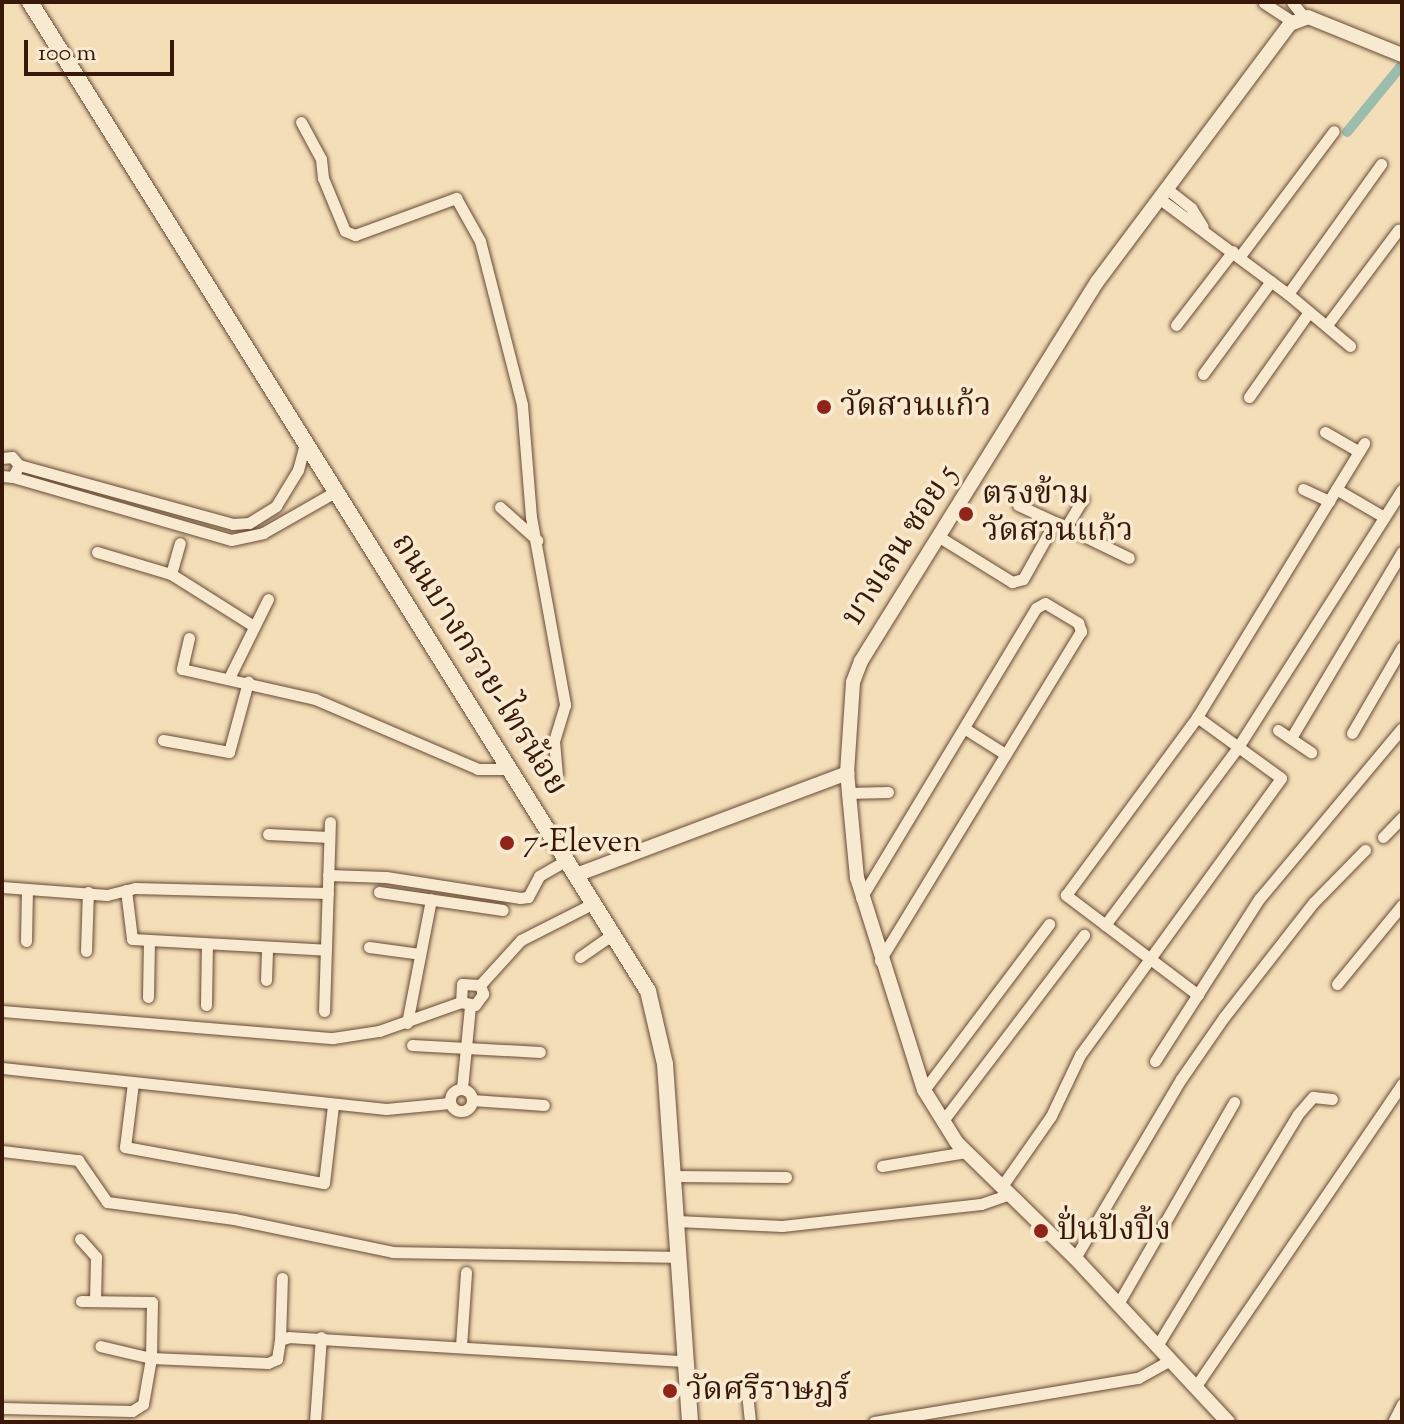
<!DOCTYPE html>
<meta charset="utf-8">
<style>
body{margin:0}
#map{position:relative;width:1404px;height:1424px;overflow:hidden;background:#f4deb8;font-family:"Sorts Mill Goudy","Noto Serif Thai",serif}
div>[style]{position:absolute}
.canal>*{height:10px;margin:-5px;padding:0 5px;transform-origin:5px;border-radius:5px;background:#9cbcae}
.roads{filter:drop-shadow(0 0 2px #674a35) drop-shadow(0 0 2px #674a35)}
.minor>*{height:11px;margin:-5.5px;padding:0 5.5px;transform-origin:5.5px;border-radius:5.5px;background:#f8ead1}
.minor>.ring{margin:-5.5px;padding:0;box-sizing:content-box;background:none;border:11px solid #f8ead1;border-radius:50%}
.tertiary>*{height:14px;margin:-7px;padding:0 7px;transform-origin:7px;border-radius:7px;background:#f8ead1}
.secondary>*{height:16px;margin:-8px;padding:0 8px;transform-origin:8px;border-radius:8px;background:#f8ead1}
.dots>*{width:22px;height:22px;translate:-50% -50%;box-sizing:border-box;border:4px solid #f8ead1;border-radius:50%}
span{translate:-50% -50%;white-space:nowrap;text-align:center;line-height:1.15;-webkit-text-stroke:7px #f8ead1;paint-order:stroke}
.poi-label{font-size:32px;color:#381909}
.left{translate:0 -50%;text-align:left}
.street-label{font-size:32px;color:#381909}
.frame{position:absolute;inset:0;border:4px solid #381909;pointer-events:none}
.scale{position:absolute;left:24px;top:40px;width:150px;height:36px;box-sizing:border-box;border:4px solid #381909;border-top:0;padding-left:10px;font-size:24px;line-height:28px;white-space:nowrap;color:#381909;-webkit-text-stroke:6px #f8ead1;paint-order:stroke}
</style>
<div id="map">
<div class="canal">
<div style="left:1347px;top:132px;width:87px;rotate:-50.6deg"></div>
</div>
<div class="roads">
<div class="minor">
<div style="left:1292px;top:2px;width:18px;rotate:52deg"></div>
<div style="left:1264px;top:3px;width:35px;rotate:33deg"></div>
<div style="left:301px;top:122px;width:42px;rotate:61.6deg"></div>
<div style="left:321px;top:159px;width:19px;rotate:84deg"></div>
<div style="left:323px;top:178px;width:57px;rotate:67.5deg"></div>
<div style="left:345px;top:231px;width:11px;rotate:22deg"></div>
<div style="left:355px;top:235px;width:108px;rotate:-20.1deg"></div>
<div style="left:456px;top:198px;width:49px;rotate:60.8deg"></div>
<div style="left:480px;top:241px;width:169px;rotate:75.6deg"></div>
<div style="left:522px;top:405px;width:112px;rotate:85.4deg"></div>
<div style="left:531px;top:517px;width:191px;rotate:79.7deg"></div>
<div style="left:565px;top:705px;width:38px;rotate:107deg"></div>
<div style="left:554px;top:741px;width:33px;rotate:85deg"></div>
<div style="left:1167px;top:189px;width:31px;rotate:38deg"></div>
<div style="left:1191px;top:208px;width:22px;rotate:58deg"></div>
<div style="left:1160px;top:199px;width:159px;rotate:36.6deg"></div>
<div style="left:1288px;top:294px;width:160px;rotate:-54.4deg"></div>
<div style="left:1240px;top:256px;width:156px;rotate:-53.1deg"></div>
<div style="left:1288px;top:294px;width:81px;rotate:40deg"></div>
<div style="left:1176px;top:325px;width:93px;rotate:-52.4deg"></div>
<div style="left:1327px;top:325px;width:119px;rotate:-53.2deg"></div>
<div style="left:1203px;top:374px;width:115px;rotate:-53.8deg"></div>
<div style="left:1249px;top:397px;width:104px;rotate:-54.8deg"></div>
<div style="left:1325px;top:432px;width:39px;rotate:30deg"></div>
<div style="left:2px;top:458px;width:10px;rotate:-6deg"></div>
<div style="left:12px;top:457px;width:11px;rotate:49deg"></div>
<div style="left:19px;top:465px;width:13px;rotate:117deg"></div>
<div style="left:13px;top:477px;width:11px;rotate:-175deg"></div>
<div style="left:19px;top:465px;width:222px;rotate:15.4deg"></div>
<div style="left:233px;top:524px;width:16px;rotate:-4deg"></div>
<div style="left:249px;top:523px;width:32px;rotate:-32deg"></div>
<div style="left:276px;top:506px;width:42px;rotate:-58.6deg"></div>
<div style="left:298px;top:470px;width:27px;rotate:-75deg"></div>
<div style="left:13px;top:477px;width:227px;rotate:16.1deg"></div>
<div style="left:231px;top:540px;width:33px;rotate:-12deg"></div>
<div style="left:263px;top:533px;width:83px;rotate:-29.7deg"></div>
<div style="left:1303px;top:489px;width:29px;rotate:25deg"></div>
<div style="left:1336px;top:489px;width:56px;rotate:30.3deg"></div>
<div style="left:1018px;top:505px;width:41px;rotate:24.7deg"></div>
<div style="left:500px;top:507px;width:50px;rotate:41.7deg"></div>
<div style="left:1066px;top:527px;width:33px;rotate:-59deg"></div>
<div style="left:941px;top:538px;width:84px;rotate:31.8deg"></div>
<div style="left:1012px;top:582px;width:11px;rotate:-15deg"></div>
<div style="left:1023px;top:579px;width:65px;rotate:-60.7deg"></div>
<div style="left:1055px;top:522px;width:82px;rotate:25.9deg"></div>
<div style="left:97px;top:552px;width:77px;rotate:16.6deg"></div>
<div style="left:171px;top:574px;width:96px;rotate:32.2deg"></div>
<div style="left:171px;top:574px;width:32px;rotate:-74deg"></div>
<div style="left:189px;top:638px;width:32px;rotate:103deg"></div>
<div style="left:182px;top:669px;width:136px;rotate:12.7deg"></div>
<div style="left:315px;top:699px;width:177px;rotate:23.2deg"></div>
<div style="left:478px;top:769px;width:32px"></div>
<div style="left:229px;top:678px;width:88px;rotate:-63.7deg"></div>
<div style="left:964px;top:728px;width:49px;rotate:32.4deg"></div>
<div style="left:1278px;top:730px;width:40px;rotate:34deg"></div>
<div style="left:1352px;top:733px;width:99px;rotate:-59.8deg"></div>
<div style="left:1291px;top:738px;width:217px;rotate:-59.2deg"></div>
<div style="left:163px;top:740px;width:67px;rotate:10.3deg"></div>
<div style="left:229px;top:752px;width:73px;rotate:-74.8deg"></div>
<div style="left:847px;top:793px;width:41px;rotate:-1.4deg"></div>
<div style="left:268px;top:834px;width:61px;rotate:2.8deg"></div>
<div style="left:1383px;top:837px;width:28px;rotate:-46deg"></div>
<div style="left:328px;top:875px;width:58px;rotate:2deg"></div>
<div style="left:386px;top:877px;width:136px;rotate:8.9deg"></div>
<div style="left:520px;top:898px;width:8px;rotate:-7deg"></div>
<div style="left:528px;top:897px;width:24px;rotate:-62deg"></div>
<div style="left:539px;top:876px;width:32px;rotate:-30deg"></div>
<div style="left:2px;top:887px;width:105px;rotate:4.4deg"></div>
<div style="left:107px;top:895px;width:29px;rotate:-14deg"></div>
<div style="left:135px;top:888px;width:193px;rotate:1.5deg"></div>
<div style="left:126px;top:890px;width:49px;rotate:83deg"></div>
<div style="left:132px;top:939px;width:194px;rotate:3.2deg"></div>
<div style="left:379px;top:892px;width:125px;rotate:8.3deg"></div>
<div style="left:861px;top:898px;width:339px;rotate:-58.9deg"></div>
<div style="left:1036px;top:608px;width:10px;rotate:-29deg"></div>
<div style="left:1045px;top:603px;width:39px;rotate:31deg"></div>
<div style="left:1078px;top:623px;width:9px;rotate:69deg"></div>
<div style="left:1081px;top:631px;width:386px;rotate:121.4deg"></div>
<div style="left:1105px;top:925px;width:222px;rotate:-53.2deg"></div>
<div style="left:1238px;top:747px;width:305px;rotate:-57.5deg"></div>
<div style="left:26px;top:941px;width:52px;rotate:-88.9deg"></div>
<div style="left:369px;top:947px;width:51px;rotate:7.8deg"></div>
<div style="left:86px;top:951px;width:59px;rotate:-88.1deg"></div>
<div style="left:580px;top:957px;width:40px;rotate:-34.9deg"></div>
<div style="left:266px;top:980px;width:33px;rotate:-88deg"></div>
<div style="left:1337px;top:984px;width:102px;rotate:-50.6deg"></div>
<div style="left:480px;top:985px;width:61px;rotate:-47.7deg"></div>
<div style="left:521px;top:940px;width:82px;rotate:-26.9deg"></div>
<div style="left:1198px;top:995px;width:166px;rotate:-142.9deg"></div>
<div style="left:1066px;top:895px;width:221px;rotate:-53.6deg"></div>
<div style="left:1197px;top:717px;width:321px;rotate:-58.6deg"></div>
<div style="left:148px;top:997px;width:56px;rotate:-89deg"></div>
<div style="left:206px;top:1005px;width:61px;rotate:-89.1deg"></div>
<div style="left:2px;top:1011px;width:332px;rotate:4.7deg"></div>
<div style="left:333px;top:1038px;width:47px;rotate:-8.7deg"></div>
<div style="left:379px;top:1031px;width:87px;rotate:-19.5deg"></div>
<div style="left:461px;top:1002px;width:14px;rotate:12deg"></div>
<div style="left:475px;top:1005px;width:14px;rotate:-54deg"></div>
<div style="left:483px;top:994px;width:9px;rotate:-108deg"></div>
<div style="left:480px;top:985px;width:18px;rotate:-177deg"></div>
<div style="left:462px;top:984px;width:18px;rotate:93deg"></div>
<div style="left:324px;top:1011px;width:189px;rotate:-88.2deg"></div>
<div style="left:407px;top:1023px;width:126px;rotate:-79deg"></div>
<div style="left:412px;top:1045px;width:128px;rotate:3.1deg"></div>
<div style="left:1155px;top:1061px;width:193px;rotate:-57.3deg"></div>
<div style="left:1259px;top:899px;width:222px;rotate:-50.1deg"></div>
<div style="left:2px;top:1068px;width:386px;rotate:6.1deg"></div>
<div style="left:386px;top:1109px;width:64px;rotate:-5.4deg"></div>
<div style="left:133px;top:1083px;width:64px;rotate:97.1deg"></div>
<div style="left:125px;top:1147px;width:202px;rotate:10.3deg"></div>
<div style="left:324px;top:1183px;width:79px;rotate:-83.4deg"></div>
<div style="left:462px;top:1088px;width:82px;rotate:-84.4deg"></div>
<div class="ring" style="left:450px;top:1089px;width:11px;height:11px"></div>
<div style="left:924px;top:1090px;width:208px;rotate:-53deg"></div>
<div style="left:472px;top:1100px;width:72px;rotate:4deg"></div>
<div style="left:942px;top:1122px;width:235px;rotate:-52.8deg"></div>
<div style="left:2px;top:1151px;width:77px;rotate:6.8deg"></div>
<div style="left:78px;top:1160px;width:51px;rotate:55.4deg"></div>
<div style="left:107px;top:1202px;width:128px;rotate:7.6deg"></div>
<div style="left:234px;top:1219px;width:162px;rotate:11.7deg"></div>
<div style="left:393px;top:1252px;width:286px;rotate:1deg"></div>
<div style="left:882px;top:1166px;width:85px;rotate:-9.5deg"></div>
<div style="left:674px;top:1176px;width:112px;rotate:0.5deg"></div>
<div style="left:1002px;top:1186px;width:85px;rotate:-55deg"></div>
<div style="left:1051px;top:1116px;width:68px;rotate:-64.6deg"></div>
<div style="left:1080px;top:1055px;width:342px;rotate:-54deg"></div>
<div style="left:1281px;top:778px;width:104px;rotate:-144deg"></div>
<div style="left:677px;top:1221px;width:105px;rotate:2.7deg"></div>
<div style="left:782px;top:1226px;width:200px;rotate:-6.3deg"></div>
<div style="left:981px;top:1204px;width:31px;rotate:-19deg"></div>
<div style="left:80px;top:1239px;width:24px;rotate:48deg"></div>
<div style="left:96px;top:1257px;width:44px;rotate:91.3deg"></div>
<div style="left:1075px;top:1258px;width:208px;rotate:-59.4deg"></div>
<div style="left:1181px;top:1079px;width:75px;rotate:-55.3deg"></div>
<div style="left:1224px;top:1017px;width:146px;rotate:-52deg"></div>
<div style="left:1314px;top:902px;width:73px;rotate:-45.6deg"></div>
<div style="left:81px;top:1301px;width:71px;rotate:0.8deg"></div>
<div style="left:152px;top:1302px;width:56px;rotate:91deg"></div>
<div style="left:151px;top:1358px;width:52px;rotate:-166.8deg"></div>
<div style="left:1118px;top:1304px;width:233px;rotate:-60.1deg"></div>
<div style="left:280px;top:1340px;width:62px;rotate:-88.2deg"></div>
<div style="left:461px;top:1346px;width:74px;rotate:-86.1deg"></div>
<div style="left:1157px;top:1346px;width:271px;rotate:-58.7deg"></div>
<div style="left:1298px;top:1114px;width:23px;rotate:-49deg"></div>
<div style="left:1313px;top:1097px;width:19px;rotate:6deg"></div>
<div style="left:1196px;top:1386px;width:366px;rotate:-55.7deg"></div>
<div style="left:747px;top:1393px;width:29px;rotate:84deg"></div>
<div style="left:2px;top:1408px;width:130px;rotate:1.3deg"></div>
<div style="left:132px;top:1411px;width:13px;rotate:-32deg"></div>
<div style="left:143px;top:1404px;width:47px;rotate:-80.1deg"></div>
<div style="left:151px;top:1358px;width:117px;rotate:2.4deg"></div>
<div style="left:268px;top:1363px;width:10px;rotate:-24deg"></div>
<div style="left:277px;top:1359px;width:19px;rotate:-81deg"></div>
<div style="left:280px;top:1340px;width:9px;rotate:-18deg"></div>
<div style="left:289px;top:1337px;width:398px;rotate:3.5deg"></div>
<div style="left:315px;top:1422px;width:85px;rotate:-86deg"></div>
<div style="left:874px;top:1422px;width:268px;rotate:-9.5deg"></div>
<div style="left:1138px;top:1378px;width:37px;rotate:-29deg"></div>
<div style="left:1393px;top:1422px;width:20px;rotate:-63deg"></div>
</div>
<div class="tertiary">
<div style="left:576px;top:875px;width:290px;rotate:-20.6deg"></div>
<div style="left:1228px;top:1422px;width:224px;rotate:-133deg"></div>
<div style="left:1075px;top:1258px;width:165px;rotate:-135.7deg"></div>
<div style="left:957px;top:1143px;width:62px;rotate:-121.9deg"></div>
<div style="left:924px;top:1090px;width:222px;rotate:-107.5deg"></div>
<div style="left:857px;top:878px;width:105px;rotate:-95.4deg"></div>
<div style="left:847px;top:773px;width:91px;rotate:-86.2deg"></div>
<div style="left:853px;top:682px;width:22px;rotate:-69deg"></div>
<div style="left:861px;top:661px;width:446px;rotate:-58.1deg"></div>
<div style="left:1097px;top:282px;width:322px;rotate:-53.2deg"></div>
<div style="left:1290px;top:24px;width:19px;rotate:-21deg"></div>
<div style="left:1308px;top:17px;width:101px;rotate:22deg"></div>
</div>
<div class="secondary">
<div style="left:30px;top:2px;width:1166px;rotate:58deg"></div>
<div style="left:648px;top:991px;width:75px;rotate:76.9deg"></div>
<div style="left:665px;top:1064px;width:359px;rotate:86deg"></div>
</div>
</div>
<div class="dots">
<div style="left:824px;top:407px;background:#8f2418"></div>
<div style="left:966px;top:514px;background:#8f2418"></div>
<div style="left:507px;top:843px;background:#8f2418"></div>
<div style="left:1041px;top:1231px;background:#8f2418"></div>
<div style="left:670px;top:1391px;background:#8f2418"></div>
</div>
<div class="poi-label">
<span class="left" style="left:840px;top:407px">วัดสวนแก้ว</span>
<span class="left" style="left:982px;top:514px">ตรงข้าม<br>วัดสวนแก้ว</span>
<span class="left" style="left:523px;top:843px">7-Eleven</span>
<span class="left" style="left:1057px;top:1231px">ปั่นปังปิ้ง</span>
<span class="left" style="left:686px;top:1391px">วัดศรีราษฎร์</span>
</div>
<div class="street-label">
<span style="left:901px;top:546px;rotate:-57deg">บางเลน ซอย 5</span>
<span style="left:478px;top:665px;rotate:58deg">ถนนบางกรวย-ไทรน้อย</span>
</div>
<div class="frame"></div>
<div class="scale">100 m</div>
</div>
